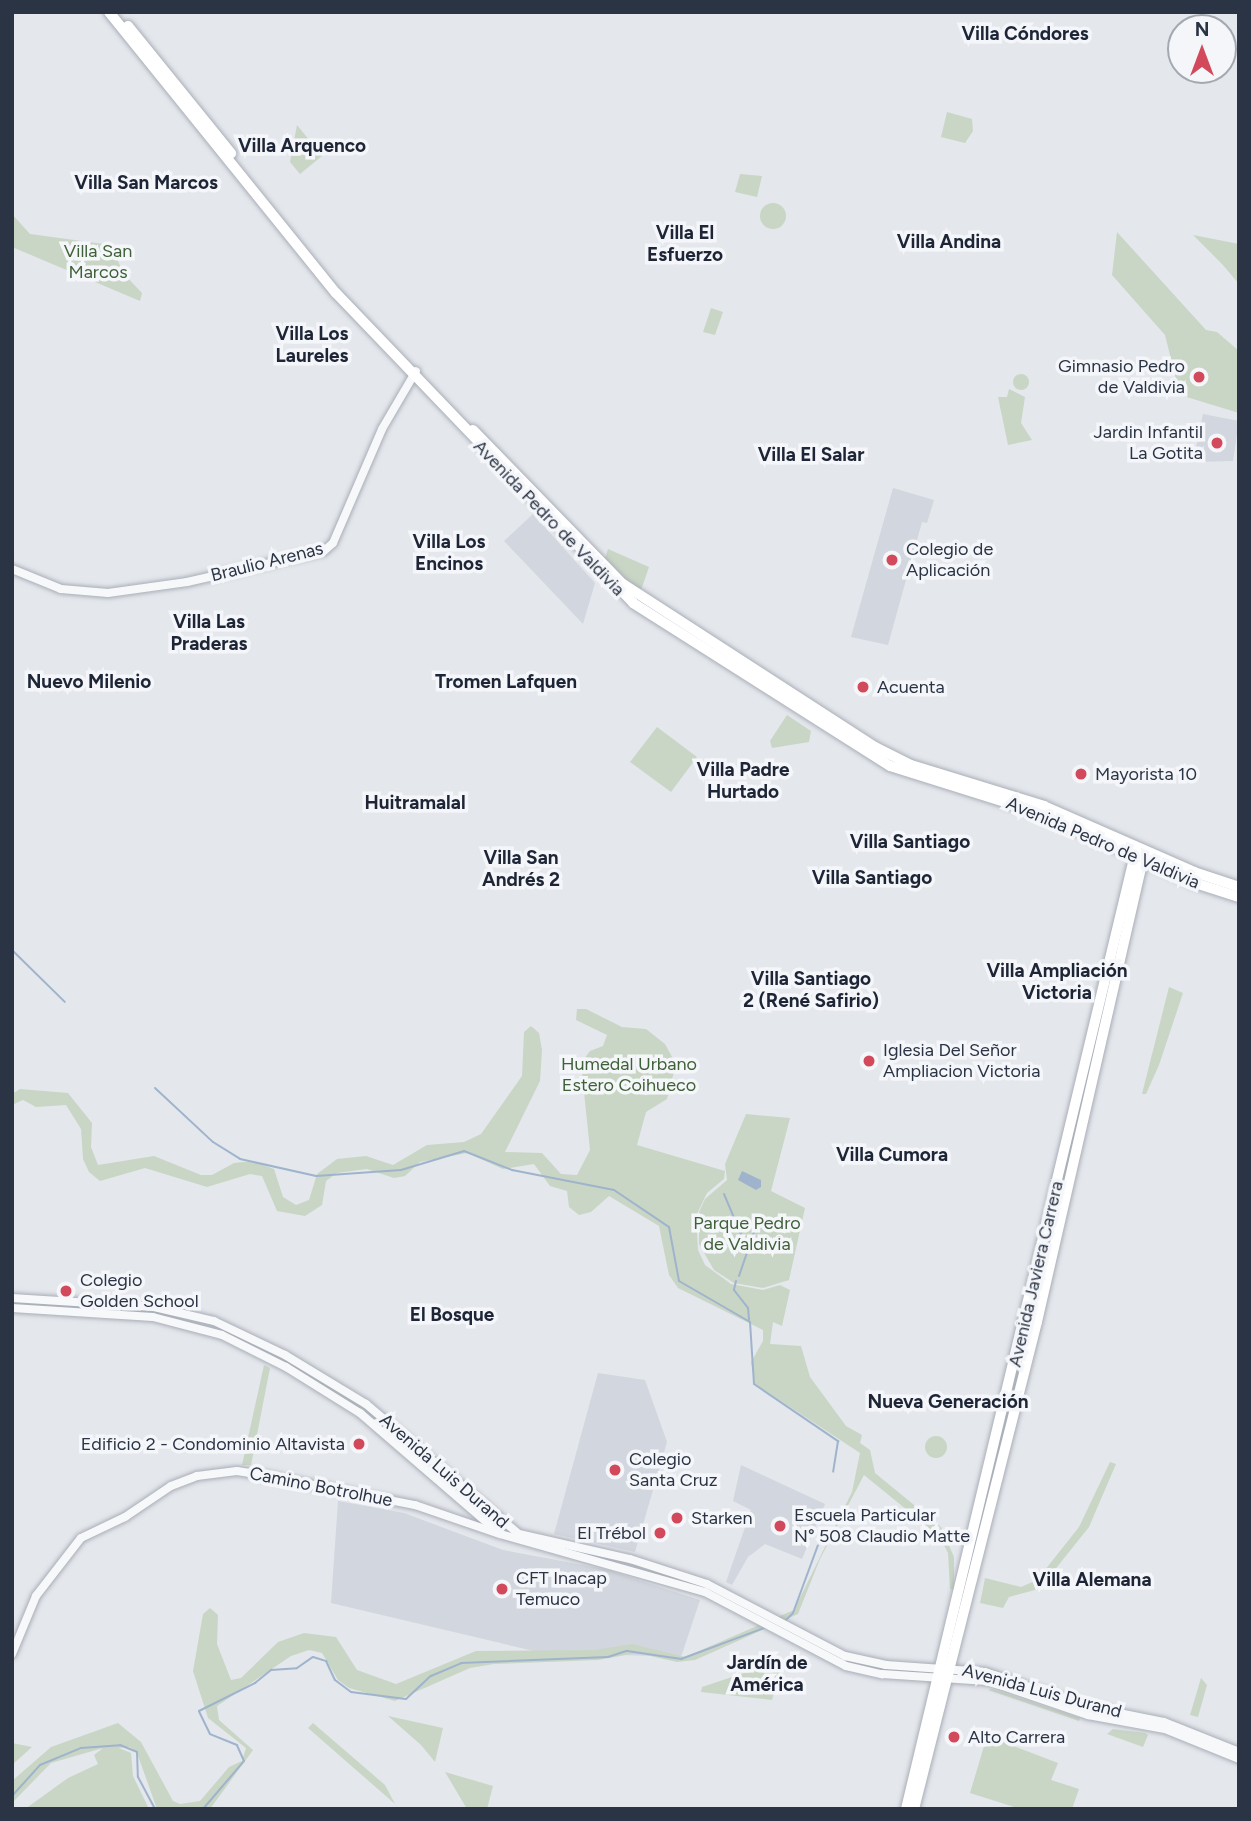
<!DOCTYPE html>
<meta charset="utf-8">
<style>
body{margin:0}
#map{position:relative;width:1251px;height:1821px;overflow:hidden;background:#e4e7ec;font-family:Figtree,sans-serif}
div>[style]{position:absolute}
.built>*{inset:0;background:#d2d6de}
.green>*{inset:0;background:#c9d6c5}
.round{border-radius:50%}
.water>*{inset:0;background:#9fb4cc}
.stream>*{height:2px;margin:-1px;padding:0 1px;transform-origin:1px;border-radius:1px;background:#9fb4cc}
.roads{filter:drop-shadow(0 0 2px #a9aeb7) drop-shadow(0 0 2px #a9aeb7)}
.tertiary>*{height:8px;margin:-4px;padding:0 4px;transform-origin:4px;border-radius:4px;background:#f7f8fa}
.primary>*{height:10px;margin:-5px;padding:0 5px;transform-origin:5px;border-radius:5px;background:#fff}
.dots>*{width:19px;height:19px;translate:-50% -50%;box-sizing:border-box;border:4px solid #f4f6f9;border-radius:50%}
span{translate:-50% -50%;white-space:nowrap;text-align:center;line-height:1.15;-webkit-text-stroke:7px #f4f6f9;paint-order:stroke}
.park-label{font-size:18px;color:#3f6138}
.poi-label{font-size:18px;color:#2b3445}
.right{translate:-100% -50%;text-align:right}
.left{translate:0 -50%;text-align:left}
.street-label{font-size:18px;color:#2b3445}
.neighbourhood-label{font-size:19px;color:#1d2536;font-weight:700}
.frame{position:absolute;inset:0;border:14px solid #2b3445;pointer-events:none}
.north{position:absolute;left:1167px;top:14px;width:70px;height:70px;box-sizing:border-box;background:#f4f6f9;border:2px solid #a4a8b1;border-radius:50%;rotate:0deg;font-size:19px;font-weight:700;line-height:28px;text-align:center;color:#2b3445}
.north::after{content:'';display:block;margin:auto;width:24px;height:32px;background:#d1495b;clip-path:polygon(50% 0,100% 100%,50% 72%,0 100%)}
</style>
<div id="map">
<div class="built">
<div style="clip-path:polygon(1203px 414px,1239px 421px,1233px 461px,1193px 462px)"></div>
<div style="clip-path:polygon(893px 488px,934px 500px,927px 523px,922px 522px,888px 645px,851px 637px)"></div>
<div style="clip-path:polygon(533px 514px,595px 583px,583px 624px,504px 541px)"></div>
<div style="clip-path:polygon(598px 1373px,645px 1380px,667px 1442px,635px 1552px,554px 1534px)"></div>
<div style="clip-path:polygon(741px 1465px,825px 1504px,802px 1559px,765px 1544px,748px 1557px,732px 1585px,726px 1582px,751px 1510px,733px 1501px)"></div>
<div style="clip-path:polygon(338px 1501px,404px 1513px,503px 1550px,604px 1569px,700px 1600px,681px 1657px,538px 1652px,331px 1603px)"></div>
</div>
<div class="green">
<div style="clip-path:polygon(947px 112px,972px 119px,973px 131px,965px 143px,941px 137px)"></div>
<div style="clip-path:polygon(297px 125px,322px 156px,300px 174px,290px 162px)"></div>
<div style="clip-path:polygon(740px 174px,762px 176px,757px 197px,735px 192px)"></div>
<div class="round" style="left:760px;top:203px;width:26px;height:26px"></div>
<div style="clip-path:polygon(12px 214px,30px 234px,104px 244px,113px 249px,123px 273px,142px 293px,140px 301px,12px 247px)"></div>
<div style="clip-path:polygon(1117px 232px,1206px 330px,1217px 332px,1239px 351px,1239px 413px,1180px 395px,1165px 335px,1112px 275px)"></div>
<div style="clip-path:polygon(1193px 235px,1239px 244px,1239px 284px,1222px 264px)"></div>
<div style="clip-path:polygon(711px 308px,723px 312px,715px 335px,703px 332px)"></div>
<div class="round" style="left:1013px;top:374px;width:16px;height:16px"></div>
<div style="clip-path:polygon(1009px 389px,1025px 397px,1021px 423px,1032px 440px,1008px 445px,998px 397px,1007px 397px)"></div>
<div style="clip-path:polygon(608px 549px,649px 567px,640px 593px,605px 558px)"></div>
<div style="clip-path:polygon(787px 715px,811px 731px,809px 742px,772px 748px,770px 741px)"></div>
<div style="clip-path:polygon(657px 727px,697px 757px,671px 792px,630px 762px)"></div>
<div style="clip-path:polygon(1169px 987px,1183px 993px,1159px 1065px,1146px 1094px,1142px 1094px)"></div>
<div style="clip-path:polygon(577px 1009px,586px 1009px,622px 1027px,646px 1029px,665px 1044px,676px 1064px,667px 1099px,646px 1112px,637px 1145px,725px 1171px,724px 1179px,707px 1193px,696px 1216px,698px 1250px,705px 1265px,731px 1284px,763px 1290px,780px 1285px,790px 1290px,782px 1326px,773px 1322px,770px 1344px,801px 1346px,810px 1377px,846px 1426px,862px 1435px,860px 1443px,870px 1450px,875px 1473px,941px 1527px,954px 1557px,954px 1590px,950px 1589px,948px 1553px,939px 1536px,864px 1475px,820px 1559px,798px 1614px,695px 1660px,677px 1662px,637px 1653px,598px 1660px,494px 1664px,470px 1668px,395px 1701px,349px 1688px,338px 1680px,322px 1653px,309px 1650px,291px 1656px,217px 1706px,219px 1720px,253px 1750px,210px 1809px,157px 1809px,137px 1753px,130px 1747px,119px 1748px,131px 1753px,133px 1776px,149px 1809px,25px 1809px,68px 1778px,98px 1764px,94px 1755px,103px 1748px,51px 1763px,12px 1803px,12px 1781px,51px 1747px,118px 1723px,141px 1742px,173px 1801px,180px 1804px,200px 1801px,229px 1767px,242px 1761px,246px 1748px,208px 1718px,193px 1671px,203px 1614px,210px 1608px,218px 1615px,217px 1644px,231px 1680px,241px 1678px,278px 1642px,304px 1633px,336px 1637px,357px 1670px,396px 1684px,476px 1651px,595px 1650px,632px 1644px,685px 1657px,794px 1610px,852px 1492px,860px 1453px,755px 1384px,751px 1362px,763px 1341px,763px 1330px,678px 1288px,669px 1275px,659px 1226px,609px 1196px,591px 1212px,579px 1215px,569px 1207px,567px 1191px,550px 1186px,534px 1164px,503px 1169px,467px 1153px,420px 1162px,405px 1176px,394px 1178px,367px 1169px,337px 1173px,326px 1181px,322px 1205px,305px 1216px,277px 1211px,262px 1176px,250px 1174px,207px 1187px,145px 1168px,100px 1181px,89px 1172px,83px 1159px,81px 1129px,66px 1105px,36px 1107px,23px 1100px,12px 1105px,12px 1094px,20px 1089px,68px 1093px,92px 1123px,91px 1147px,98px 1165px,154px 1156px,201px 1175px,212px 1175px,234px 1163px,253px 1161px,274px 1169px,283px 1197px,296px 1205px,309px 1200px,317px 1174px,337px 1159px,366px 1156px,393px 1165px,427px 1145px,464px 1142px,481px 1134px,522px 1076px,524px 1032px,531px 1026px,539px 1033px,542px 1050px,540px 1081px,505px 1152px,542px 1153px,561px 1174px,577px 1175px,590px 1150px,581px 1063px,590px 1051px,603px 1046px,607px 1035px,576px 1020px)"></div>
<div style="clip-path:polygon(746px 1114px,790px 1118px,771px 1191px,805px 1208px,789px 1280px,763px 1288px,734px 1283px,714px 1270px,699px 1244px,699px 1212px,705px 1199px,727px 1180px,725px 1164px)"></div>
<div style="clip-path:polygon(1069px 1146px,1075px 1147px,1016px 1399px,1011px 1397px)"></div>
<div style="clip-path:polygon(264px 1365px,270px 1368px,251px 1465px,242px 1465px)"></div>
<div style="clip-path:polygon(1008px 1406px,1012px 1406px,945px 1662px,963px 1584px)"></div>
<div class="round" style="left:925px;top:1436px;width:22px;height:22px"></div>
<div style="clip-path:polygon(1110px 1462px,1116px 1464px,1089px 1527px,1049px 1577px,1035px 1590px,1009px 1597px,1003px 1608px,980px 1603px,985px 1578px,1021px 1587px,1037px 1580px,1079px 1527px)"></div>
<div style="clip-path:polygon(783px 1660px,772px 1700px,701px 1692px,702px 1687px)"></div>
<div style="clip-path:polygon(1201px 1678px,1207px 1685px,1198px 1717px,1190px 1715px)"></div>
<div style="clip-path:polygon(992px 1689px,1080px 1718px,1079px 1721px,988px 1690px)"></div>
<div style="clip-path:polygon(388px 1716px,443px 1728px,435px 1762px,421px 1745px)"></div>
<div style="clip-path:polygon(313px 1723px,385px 1785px,395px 1804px,308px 1728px)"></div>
<div style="clip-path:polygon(1113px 1729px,1145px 1733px,1148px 1735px,1143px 1747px,1107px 1734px)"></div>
<div style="clip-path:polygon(987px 1736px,1058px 1763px,1051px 1780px,1079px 1789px,1072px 1809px,1020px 1809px,970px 1793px)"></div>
<div style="clip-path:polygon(12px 1743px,32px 1747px,12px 1765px)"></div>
<div style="clip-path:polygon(445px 1772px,493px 1786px,487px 1809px,467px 1809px)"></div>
</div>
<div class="water">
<div style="clip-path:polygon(742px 1171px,761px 1180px,761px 1187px,756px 1190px,738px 1180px)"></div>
</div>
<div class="stream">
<div style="left:12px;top:950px;width:74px;rotate:44.5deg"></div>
<div style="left:155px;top:1088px;width:79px;rotate:43deg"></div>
<div style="left:213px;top:1142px;width:32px;rotate:32deg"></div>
<div style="left:240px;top:1159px;width:78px;rotate:12.6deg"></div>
<div style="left:316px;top:1176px;width:85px;rotate:-4deg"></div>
<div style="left:401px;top:1170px;width:66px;rotate:-16.8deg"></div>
<div style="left:464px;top:1151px;width:52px;rotate:21.6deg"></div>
<div style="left:512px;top:1170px;width:104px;rotate:11.1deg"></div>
<div style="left:614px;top:1190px;width:66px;rotate:33.9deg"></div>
<div style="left:669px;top:1227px;width:55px;rotate:79.5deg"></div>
<div style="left:679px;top:1281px;width:82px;rotate:30deg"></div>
<div style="left:750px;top:1322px;width:62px;rotate:86.3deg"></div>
<div style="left:754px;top:1384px;width:102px;rotate:34.2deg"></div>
<div style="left:838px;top:1441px;width:31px;rotate:99deg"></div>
<div style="left:724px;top:1194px;width:56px;rotate:67.1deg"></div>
<div style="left:739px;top:1276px;width:46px;rotate:-71.2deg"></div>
<div style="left:736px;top:1281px;width:9px;rotate:103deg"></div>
<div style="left:734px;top:1290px;width:23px;rotate:52deg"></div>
<div style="left:748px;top:1308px;width:12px;rotate:85deg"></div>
<div style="left:786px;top:1620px;width:10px;rotate:-45deg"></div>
<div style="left:793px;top:1613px;width:72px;rotate:-69.8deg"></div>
<div style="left:12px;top:1796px;width:42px;rotate:-47.9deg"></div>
<div style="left:40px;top:1765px;width:44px;rotate:-22.5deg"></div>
<div style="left:81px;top:1748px;width:39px;rotate:-4deg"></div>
<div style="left:120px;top:1745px;width:18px;rotate:22deg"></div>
<div style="left:137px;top:1752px;width:25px;rotate:88deg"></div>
<div style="left:138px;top:1777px;width:36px;rotate:62deg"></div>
<div style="left:203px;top:1809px;width:63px;rotate:-49.5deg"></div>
<div style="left:244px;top:1761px;width:17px;rotate:-114deg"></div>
<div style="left:237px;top:1745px;width:29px;rotate:-158deg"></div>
<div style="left:210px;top:1734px;width:25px;rotate:-116deg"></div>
<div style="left:199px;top:1711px;width:63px;rotate:-26.6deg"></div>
<div style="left:255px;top:1683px;width:21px;rotate:-39deg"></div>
<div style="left:271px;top:1670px;width:26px;rotate:-4deg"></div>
<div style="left:297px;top:1668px;width:19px;rotate:-35deg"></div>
<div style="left:313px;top:1657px;width:14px;rotate:17deg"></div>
<div style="left:326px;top:1661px;width:21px;rotate:65deg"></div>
<div style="left:335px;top:1680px;width:20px;rotate:37deg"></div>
<div style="left:351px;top:1692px;width:55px;rotate:7.3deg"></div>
<div style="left:406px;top:1699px;width:34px;rotate:-43deg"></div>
<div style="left:431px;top:1676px;width:33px;rotate:-23deg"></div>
<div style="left:461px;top:1663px;width:147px;rotate:-2.3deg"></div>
<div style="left:608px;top:1657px;width:20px;rotate:-18deg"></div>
<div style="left:627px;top:1651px;width:55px;rotate:8.4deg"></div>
<div style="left:681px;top:1659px;width:89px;rotate:-20.5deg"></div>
</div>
<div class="roads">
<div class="tertiary">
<div style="left:12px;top:569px;width:53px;rotate:22.2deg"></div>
<div style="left:61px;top:589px;width:47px;rotate:4.9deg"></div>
<div style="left:108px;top:593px;width:80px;rotate:-7.9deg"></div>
<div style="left:187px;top:582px;width:140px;rotate:-12.8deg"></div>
<div style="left:324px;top:551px;width:12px;rotate:-42deg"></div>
<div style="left:333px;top:543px;width:124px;rotate:-66.7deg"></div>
<div style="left:382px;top:429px;width:67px;rotate:-59.6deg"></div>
<div style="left:12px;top:1298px;width:142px;rotate:3.6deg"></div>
<div style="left:154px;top:1307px;width:62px;rotate:13.1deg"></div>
<div style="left:214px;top:1321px;width:79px;rotate:25.6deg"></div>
<div style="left:285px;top:1355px;width:95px;rotate:31.2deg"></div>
<div style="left:366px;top:1404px;width:201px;rotate:40.4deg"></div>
<div style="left:519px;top:1534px;width:114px;rotate:12.7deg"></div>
<div style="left:630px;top:1559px;width:81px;rotate:18deg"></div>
<div style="left:707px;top:1584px;width:156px;rotate:27.6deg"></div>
<div style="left:845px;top:1656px;width:42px;rotate:12.4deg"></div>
<div style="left:886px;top:1665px;width:99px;rotate:4deg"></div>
<div style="left:985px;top:1672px;width:110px;rotate:18.6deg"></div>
<div style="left:1089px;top:1707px;width:76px;rotate:11.3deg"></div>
<div style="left:1164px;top:1722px;width:81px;rotate:21.8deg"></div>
<div style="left:12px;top:1308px;width:141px;rotate:3.7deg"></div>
<div style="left:153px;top:1317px;width:71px;rotate:14.6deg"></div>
<div style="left:222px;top:1335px;width:72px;rotate:26.6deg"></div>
<div style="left:286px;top:1367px;width:87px;rotate:31.9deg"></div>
<div style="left:360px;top:1413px;width:185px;rotate:40.8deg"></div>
<div style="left:500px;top:1534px;width:213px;rotate:15.8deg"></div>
<div style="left:705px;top:1592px;width:159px;rotate:27.7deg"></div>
<div style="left:846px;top:1666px;width:37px;rotate:13deg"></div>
<div style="left:882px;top:1674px;width:106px;rotate:3.8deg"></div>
<div style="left:988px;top:1681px;width:106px;rotate:18.8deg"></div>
<div style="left:1088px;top:1715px;width:78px;rotate:10.3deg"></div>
<div style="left:1165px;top:1729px;width:80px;rotate:22.1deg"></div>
<div style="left:12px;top:1654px;width:63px;rotate:-67.5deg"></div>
<div style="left:36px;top:1596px;width:73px;rotate:-52.2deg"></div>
<div style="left:81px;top:1538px;width:49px;rotate:-25.5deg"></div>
<div style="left:125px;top:1517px;width:55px;rotate:-34deg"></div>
<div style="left:171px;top:1486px;width:28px;rotate:-21deg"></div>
<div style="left:197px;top:1476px;width:40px;rotate:-7.1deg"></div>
<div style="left:237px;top:1471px;width:26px;rotate:9deg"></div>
<div style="left:263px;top:1475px;width:155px;rotate:11.2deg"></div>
<div style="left:415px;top:1505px;width:87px;rotate:18.9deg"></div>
</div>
<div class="primary">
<div style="left:109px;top:12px;width:361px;rotate:51.1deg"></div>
<div style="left:336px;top:293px;width:429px;rotate:46.2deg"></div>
<div style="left:633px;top:603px;width:304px;rotate:32.4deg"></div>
<div style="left:890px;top:766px;width:157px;rotate:17.4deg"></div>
<div style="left:1040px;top:813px;width:167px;rotate:24.4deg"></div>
<div style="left:1192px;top:882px;width:49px;rotate:17.7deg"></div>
<div style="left:128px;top:26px;width:164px;rotate:51deg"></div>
<div style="left:473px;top:430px;width:215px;rotate:45.8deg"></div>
<div style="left:623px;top:584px;width:300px;rotate:32.9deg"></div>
<div style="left:875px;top:747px;width:40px;rotate:26.6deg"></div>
<div style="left:911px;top:765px;width:139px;rotate:17.1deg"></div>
<div style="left:1044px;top:806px;width:164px;rotate:23.7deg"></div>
<div style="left:1194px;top:872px;width:47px;rotate:18.4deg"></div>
<div style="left:906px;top:1809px;width:986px;rotate:-76.51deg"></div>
<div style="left:914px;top:1809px;width:502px;rotate:-75.83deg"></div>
<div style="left:1037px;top:1322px;width:480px;rotate:-77.1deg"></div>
</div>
</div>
<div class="dots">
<div style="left:1199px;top:377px;background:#d1495b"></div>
<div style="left:1217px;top:443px;background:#d1495b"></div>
<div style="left:892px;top:560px;background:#d1495b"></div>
<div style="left:863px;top:687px;background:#d1495b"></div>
<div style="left:1081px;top:774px;background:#d1495b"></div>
<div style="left:869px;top:1061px;background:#d1495b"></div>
<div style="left:66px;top:1291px;background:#d1495b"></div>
<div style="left:359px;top:1444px;background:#d1495b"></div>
<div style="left:615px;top:1470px;background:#d1495b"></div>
<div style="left:677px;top:1518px;background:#d1495b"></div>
<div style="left:780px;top:1526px;background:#d1495b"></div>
<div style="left:660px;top:1533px;background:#d1495b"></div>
<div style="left:502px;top:1589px;background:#d1495b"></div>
<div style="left:954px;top:1737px;background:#d1495b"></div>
</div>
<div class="park-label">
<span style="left:98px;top:262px">Villa San<br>Marcos</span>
<span style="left:629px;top:1075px">Humedal Urbano<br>Estero Coihueco</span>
<span style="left:747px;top:1234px">Parque Pedro<br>de Valdivia</span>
</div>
<div class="poi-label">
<span class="right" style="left:1185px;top:377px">Gimnasio Pedro<br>de Valdivia</span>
<span class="right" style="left:1203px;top:443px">Jardin Infantil<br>La Gotita</span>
<span class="left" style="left:906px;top:560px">Colegio de<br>Aplicación</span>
<span class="left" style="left:877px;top:687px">Acuenta</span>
<span class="left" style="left:1095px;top:774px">Mayorista 10</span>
<span class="left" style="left:883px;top:1061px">Iglesia Del Señor<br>Ampliacion Victoria</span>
<span class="left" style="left:80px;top:1291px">Colegio<br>Golden School</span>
<span class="right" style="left:345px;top:1444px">Edificio 2 - Condominio Altavista</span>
<span class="left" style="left:629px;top:1470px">Colegio<br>Santa Cruz</span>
<span class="left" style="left:794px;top:1526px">Escuela Particular<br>N° 508 Claudio Matte</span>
<span class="left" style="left:691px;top:1518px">Starken</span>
<span class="right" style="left:646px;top:1533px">El Trébol</span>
<span class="left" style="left:516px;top:1589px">CFT Inacap<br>Temuco</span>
<span class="left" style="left:968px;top:1737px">Alto Carrera</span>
</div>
<div class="street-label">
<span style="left:549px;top:518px;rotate:46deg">Avenida Pedro de Valdivia</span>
<span style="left:267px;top:562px;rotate:-14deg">Braulio Arenas</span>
<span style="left:1103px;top:843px;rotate:23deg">Avenida Pedro de Valdivia</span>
<span style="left:1036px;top:1274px;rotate:-77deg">Avenida Javiera Carrera</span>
<span style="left:444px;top:1471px;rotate:41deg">Avenida Luis Durand</span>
<span style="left:321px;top:1487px;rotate:11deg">Camino Botrolhue</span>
<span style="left:1042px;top:1691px;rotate:15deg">Avenida Luis Durand</span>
</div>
<div class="neighbourhood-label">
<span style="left:1025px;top:34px">Villa Cóndores</span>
<span style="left:302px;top:146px">Villa Arquenco</span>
<span style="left:146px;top:183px">Villa San Marcos</span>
<span style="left:685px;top:244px">Villa El<br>Esfuerzo</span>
<span style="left:949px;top:242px">Villa Andina</span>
<span style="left:312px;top:345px">Villa Los<br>Laureles</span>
<span style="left:811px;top:455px">Villa El Salar</span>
<span style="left:449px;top:553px">Villa Los<br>Encinos</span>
<span style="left:209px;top:633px">Villa Las<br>Praderas</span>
<span style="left:89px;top:682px">Nuevo Milenio</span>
<span style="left:506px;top:682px">Tromen Lafquen</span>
<span style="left:743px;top:781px">Villa Padre<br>Hurtado</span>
<span style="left:415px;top:803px">Huitramalal</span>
<span style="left:910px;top:842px">Villa Santiago</span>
<span style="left:521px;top:869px">Villa San<br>Andrés 2</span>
<span style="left:872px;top:878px">Villa Santiago</span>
<span style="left:1057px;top:982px">Villa Ampliación<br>Victoria</span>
<span style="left:811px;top:990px">Villa Santiago<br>2 (René Safirio)</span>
<span style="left:892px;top:1155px">Villa Cumora</span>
<span style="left:452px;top:1315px">El Bosque</span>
<span style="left:948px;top:1402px">Nueva Generación</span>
<span style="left:1092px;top:1580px">Villa Alemana</span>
<span style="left:767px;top:1674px">Jardín de<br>América</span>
</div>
<div class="frame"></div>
<div class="north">N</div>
</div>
